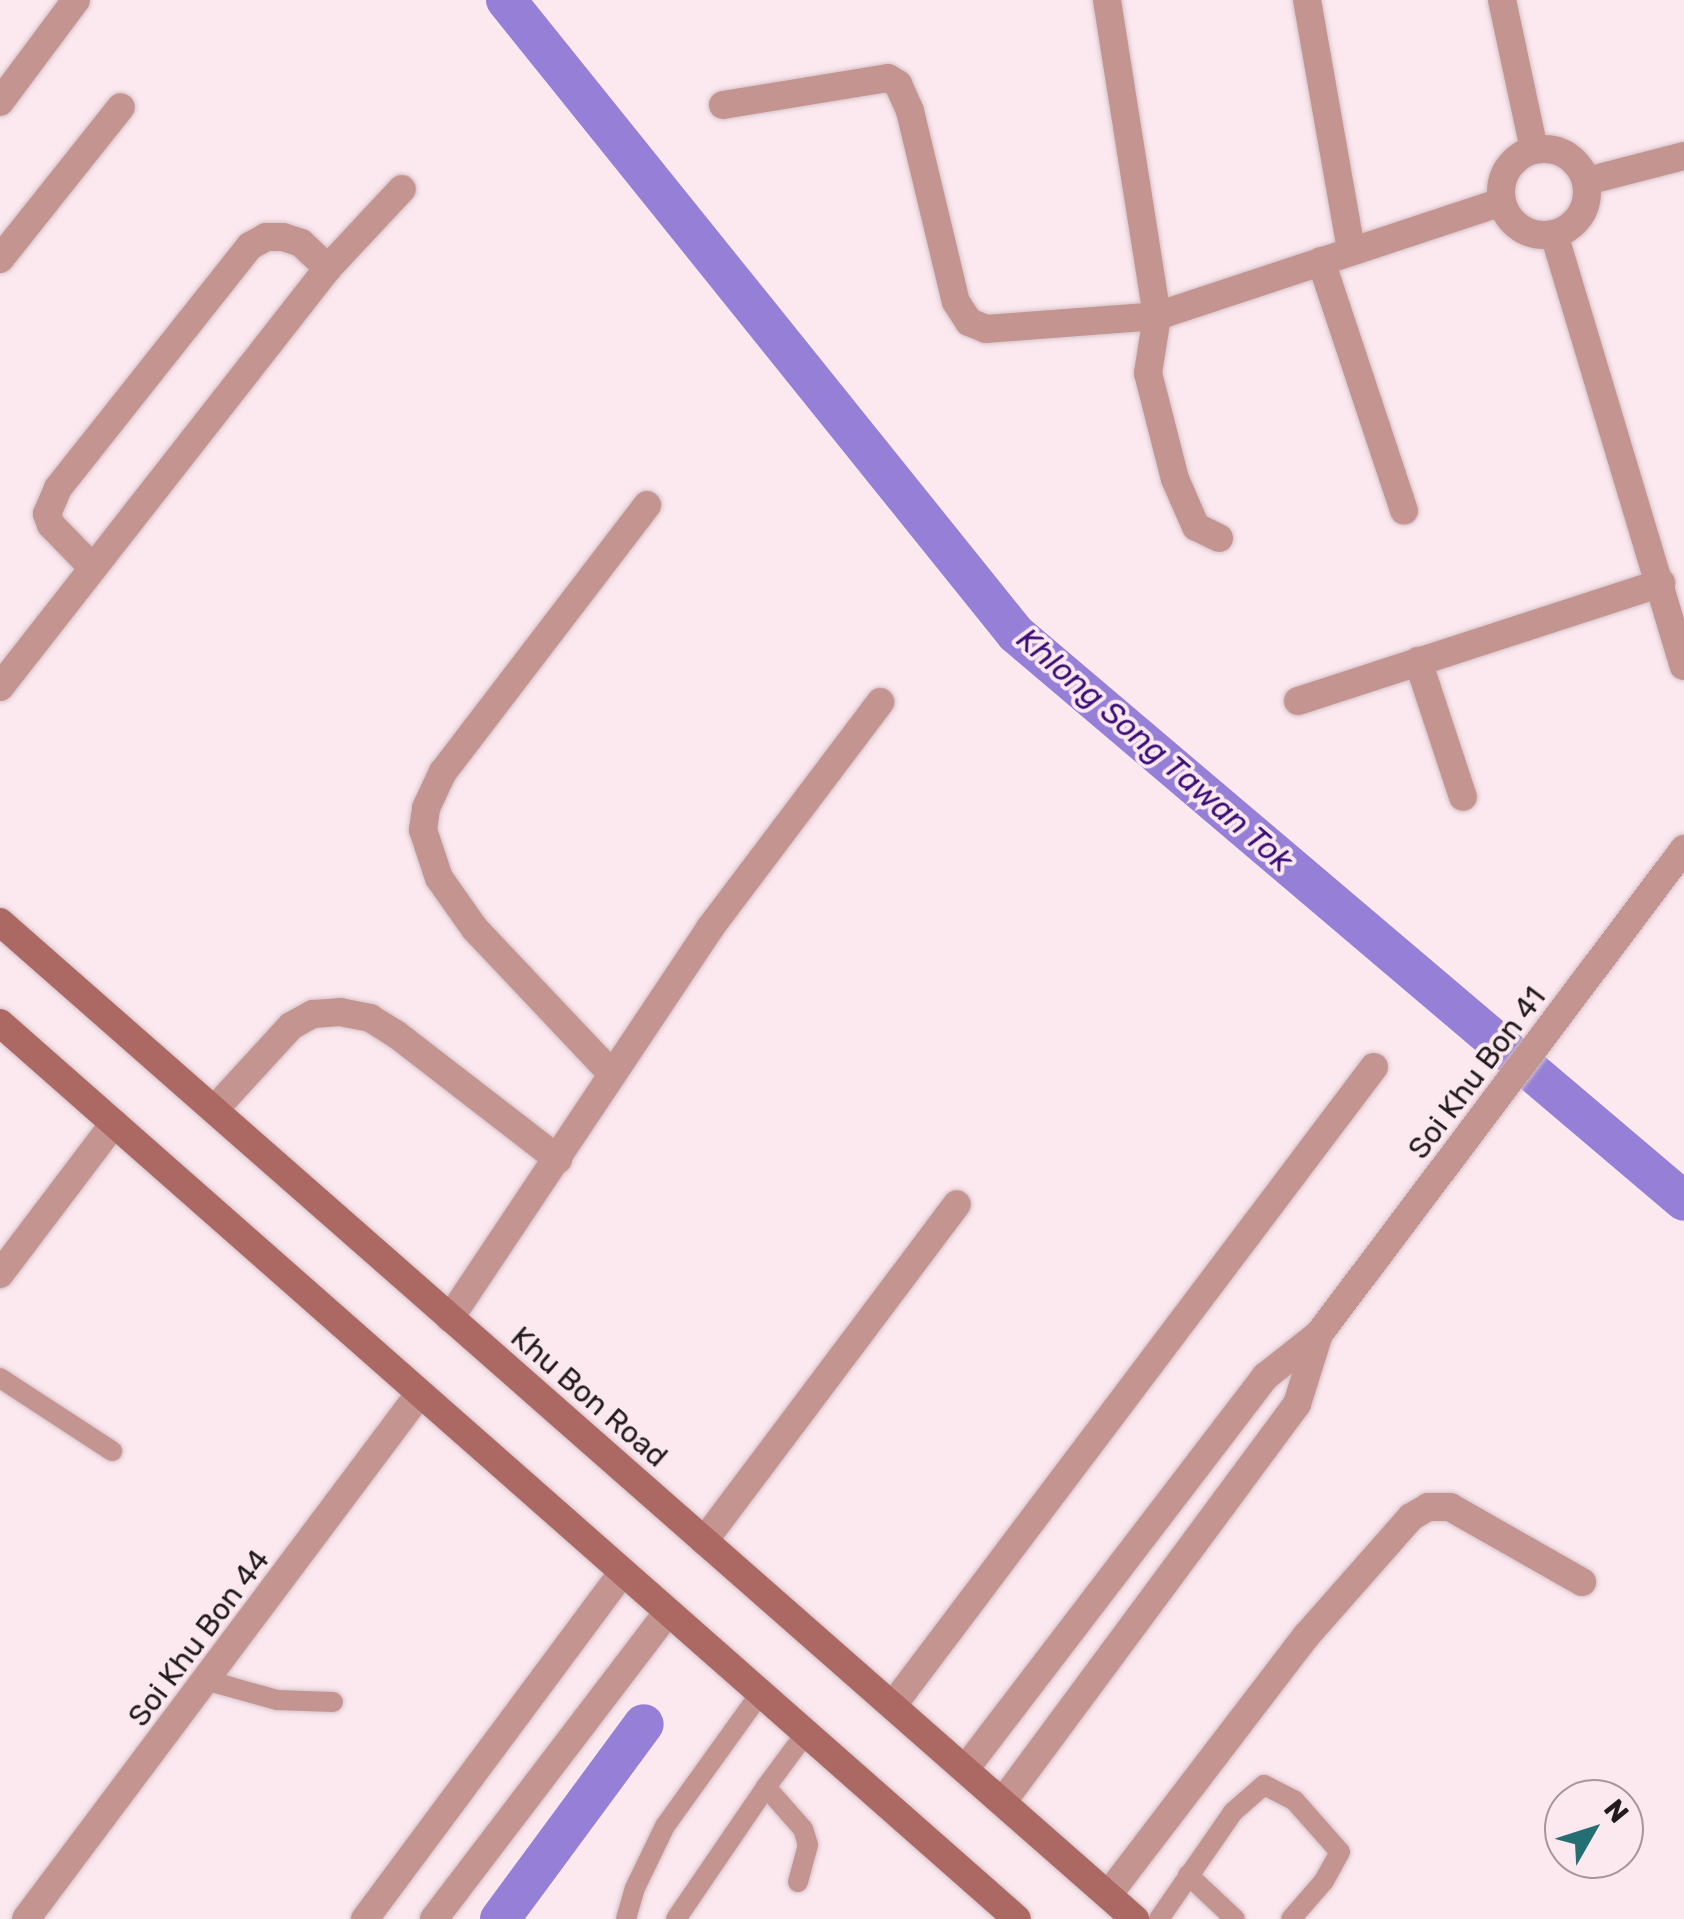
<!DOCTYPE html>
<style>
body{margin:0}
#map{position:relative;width:1684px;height:1919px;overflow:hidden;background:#fce8ef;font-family:Rubik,sans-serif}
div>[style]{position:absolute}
.canal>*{height:40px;margin:-20px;padding:0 20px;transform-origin:20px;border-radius:20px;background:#957fd7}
.roads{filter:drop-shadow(0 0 2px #d5c3c9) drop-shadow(0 0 2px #d5c3c9)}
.service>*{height:20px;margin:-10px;padding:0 10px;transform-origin:10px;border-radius:10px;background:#c49590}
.minor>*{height:28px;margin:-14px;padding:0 14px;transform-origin:14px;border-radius:14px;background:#c49590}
.minor>.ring{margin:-14px;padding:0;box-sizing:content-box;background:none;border:28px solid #c49590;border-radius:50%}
.secondary>*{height:28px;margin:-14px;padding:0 14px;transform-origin:14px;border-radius:14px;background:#ac6963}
span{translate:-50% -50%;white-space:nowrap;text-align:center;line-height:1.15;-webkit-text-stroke:8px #fce8ef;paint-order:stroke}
.street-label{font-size:30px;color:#221b1e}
.water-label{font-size:32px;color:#3a0d78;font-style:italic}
.north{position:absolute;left:1544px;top:1779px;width:100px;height:100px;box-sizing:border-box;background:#fce8ef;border:2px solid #a5969b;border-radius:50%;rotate:51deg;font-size:28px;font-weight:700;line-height:40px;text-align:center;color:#221b1e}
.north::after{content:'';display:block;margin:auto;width:35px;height:45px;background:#246f74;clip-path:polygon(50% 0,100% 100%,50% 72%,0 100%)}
</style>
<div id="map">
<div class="canal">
<div style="left:506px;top:0;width:814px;rotate:51.19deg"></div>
<div style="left:1016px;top:634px;width:876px;rotate:40.32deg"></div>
<div style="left:500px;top:1919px;width:242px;rotate:-53.6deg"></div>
</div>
<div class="roads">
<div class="service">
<div style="left:0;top:1378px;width:134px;rotate:33.1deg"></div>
<div style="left:209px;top:1681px;width:71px;rotate:15.6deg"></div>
<div style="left:277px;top:1700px;width:56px;rotate:2deg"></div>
<div style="left:1188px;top:1875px;width:64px;rotate:43.1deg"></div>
<div style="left:798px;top:1882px;width:38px;rotate:-75deg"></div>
<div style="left:808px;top:1845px;width:17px;rotate:-107deg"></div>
<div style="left:803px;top:1829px;width:56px;rotate:-131.4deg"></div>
<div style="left:766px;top:1787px;width:67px;rotate:-53.5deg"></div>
<div style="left:626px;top:1919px;width:32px;rotate:-74deg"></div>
<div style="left:635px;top:1888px;width:69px;rotate:-64.2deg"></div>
<div style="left:665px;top:1826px;width:163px;rotate:-54.3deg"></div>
<div style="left:676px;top:1919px;width:160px;rotate:-55.7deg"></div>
<div style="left:1159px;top:1919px;width:130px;rotate:-55.3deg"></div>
<div style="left:1233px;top:1812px;width:41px;rotate:-41.1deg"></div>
<div style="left:1264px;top:1785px;width:34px;rotate:27deg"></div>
<div style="left:1294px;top:1800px;width:69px;rotate:48.5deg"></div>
<div style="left:1340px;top:1852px;width:33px;rotate:119deg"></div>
<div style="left:1324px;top:1881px;width:50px;rotate:131deg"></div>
</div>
<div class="minor">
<div style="left:1307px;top:0;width:254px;rotate:80deg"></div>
<div style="left:1502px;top:0;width:152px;rotate:77.9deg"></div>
<div style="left:0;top:102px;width:127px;rotate:-53.3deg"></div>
<div style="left:723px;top:105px;width:167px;rotate:-9.3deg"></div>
<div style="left:888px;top:78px;width:12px;rotate:31deg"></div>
<div style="left:898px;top:84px;width:30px;rotate:66deg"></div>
<div style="left:910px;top:111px;width:196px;rotate:76.5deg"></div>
<div style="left:956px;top:302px;width:24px;rotate:57deg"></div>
<div style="left:969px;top:322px;width:18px;rotate:22deg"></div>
<div style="left:986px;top:329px;width:171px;rotate:-4.3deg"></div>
<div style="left:1157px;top:316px;width:320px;rotate:-99deg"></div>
<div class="ring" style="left:1501px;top:149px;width:58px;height:58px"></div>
<div style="left:1587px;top:181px;width:100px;rotate:-14.5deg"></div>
<div style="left:1554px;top:234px;width:451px;rotate:73.3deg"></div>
<div style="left:0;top:259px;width:194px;rotate:-51.5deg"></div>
<div style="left:1321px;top:261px;width:263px;rotate:71.6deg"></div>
<div style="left:1219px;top:538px;width:25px;rotate:-154deg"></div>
<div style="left:1196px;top:527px;width:52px;rotate:-113.6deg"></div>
<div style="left:1175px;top:479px;width:109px;rotate:-104.3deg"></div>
<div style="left:1148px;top:373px;width:58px;rotate:-81deg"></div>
<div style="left:1157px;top:316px;width:363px;rotate:-18.3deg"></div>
<div style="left:93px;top:568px;width:60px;rotate:-134.3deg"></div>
<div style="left:51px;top:525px;width:12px;rotate:-110deg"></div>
<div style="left:47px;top:514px;width:28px;rotate:-67deg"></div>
<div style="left:58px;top:488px;width:309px;rotate:-51.6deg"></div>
<div style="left:250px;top:246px;width:18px;rotate:-29deg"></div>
<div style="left:266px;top:237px;width:17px"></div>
<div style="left:283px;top:237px;width:19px;rotate:18deg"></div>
<div style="left:301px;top:243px;width:37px;rotate:43deg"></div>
<div style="left:1418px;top:661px;width:143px;rotate:71.7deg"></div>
<div style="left:0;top:687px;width:532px;rotate:-51.95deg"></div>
<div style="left:328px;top:268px;width:108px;rotate:-46.9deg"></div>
<div style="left:1298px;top:701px;width:382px;rotate:-18deg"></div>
<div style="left:612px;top:1074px;width:199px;rotate:-133.4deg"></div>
<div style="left:475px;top:929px;width:62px;rotate:-125.2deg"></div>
<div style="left:439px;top:878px;width:51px;rotate:-108.4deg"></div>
<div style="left:423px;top:830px;width:22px;rotate:-82deg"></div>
<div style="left:426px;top:808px;width:40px;rotate:-65deg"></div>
<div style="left:443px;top:772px;width:336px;rotate:-52.6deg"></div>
<div style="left:214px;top:1110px;width:114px;rotate:-47.5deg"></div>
<div style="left:291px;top:1026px;width:25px;rotate:-29deg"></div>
<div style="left:313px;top:1014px;width:27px;rotate:-4deg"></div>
<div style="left:340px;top:1012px;width:31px;rotate:11deg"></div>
<div style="left:370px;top:1018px;width:31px;rotate:32deg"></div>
<div style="left:396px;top:1034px;width:205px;rotate:37.7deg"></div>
<div style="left:0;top:1274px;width:189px;rotate:-52.9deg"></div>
<div style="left:450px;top:1318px;width:469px;rotate:-56.3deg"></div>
<div style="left:710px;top:928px;width:283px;rotate:-53deg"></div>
<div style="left:704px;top:1541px;width:421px;rotate:-53.1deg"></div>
<div style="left:893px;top:1705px;width:799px;rotate:-52.99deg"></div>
<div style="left:966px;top:1768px;width:494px;rotate:-52.6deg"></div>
<div style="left:1266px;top:1376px;width:68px;rotate:-38.4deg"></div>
<div style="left:1319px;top:1334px;width:607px;rotate:-53.04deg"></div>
<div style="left:1004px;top:1800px;width:493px;rotate:-53.5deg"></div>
<div style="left:1297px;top:1404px;width:73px;rotate:-72.6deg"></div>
<div style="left:1108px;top:1895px;width:327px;rotate:-52.6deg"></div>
<div style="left:1307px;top:1635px;width:157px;rotate:-48.6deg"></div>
<div style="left:1411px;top:1517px;width:20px;rotate:-30deg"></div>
<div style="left:1428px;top:1507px;width:22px"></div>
<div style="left:1450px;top:1507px;width:152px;rotate:29.6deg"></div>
<div style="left:26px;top:1919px;width:657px;rotate:-53.16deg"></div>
<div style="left:365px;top:1919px;width:431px;rotate:-53.4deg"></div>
<div style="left:434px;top:1919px;width:386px;rotate:-52.7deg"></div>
</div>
<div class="secondary">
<div style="left:0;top:922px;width:1511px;rotate:41.3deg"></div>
<div style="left:0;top:1023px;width:1355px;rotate:41.38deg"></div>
</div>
</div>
<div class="street-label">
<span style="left:1477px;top:1073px;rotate:-53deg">Soi Khu Bon 41</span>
<span style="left:589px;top:1397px;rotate:41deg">Khu Bon Road</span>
<span style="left:199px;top:1638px;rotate:-53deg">Soi Khu Bon 44</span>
</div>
<div class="water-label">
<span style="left:1155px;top:750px;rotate:41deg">Khlong Song Tawan Tok</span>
</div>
<div class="north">N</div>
</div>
